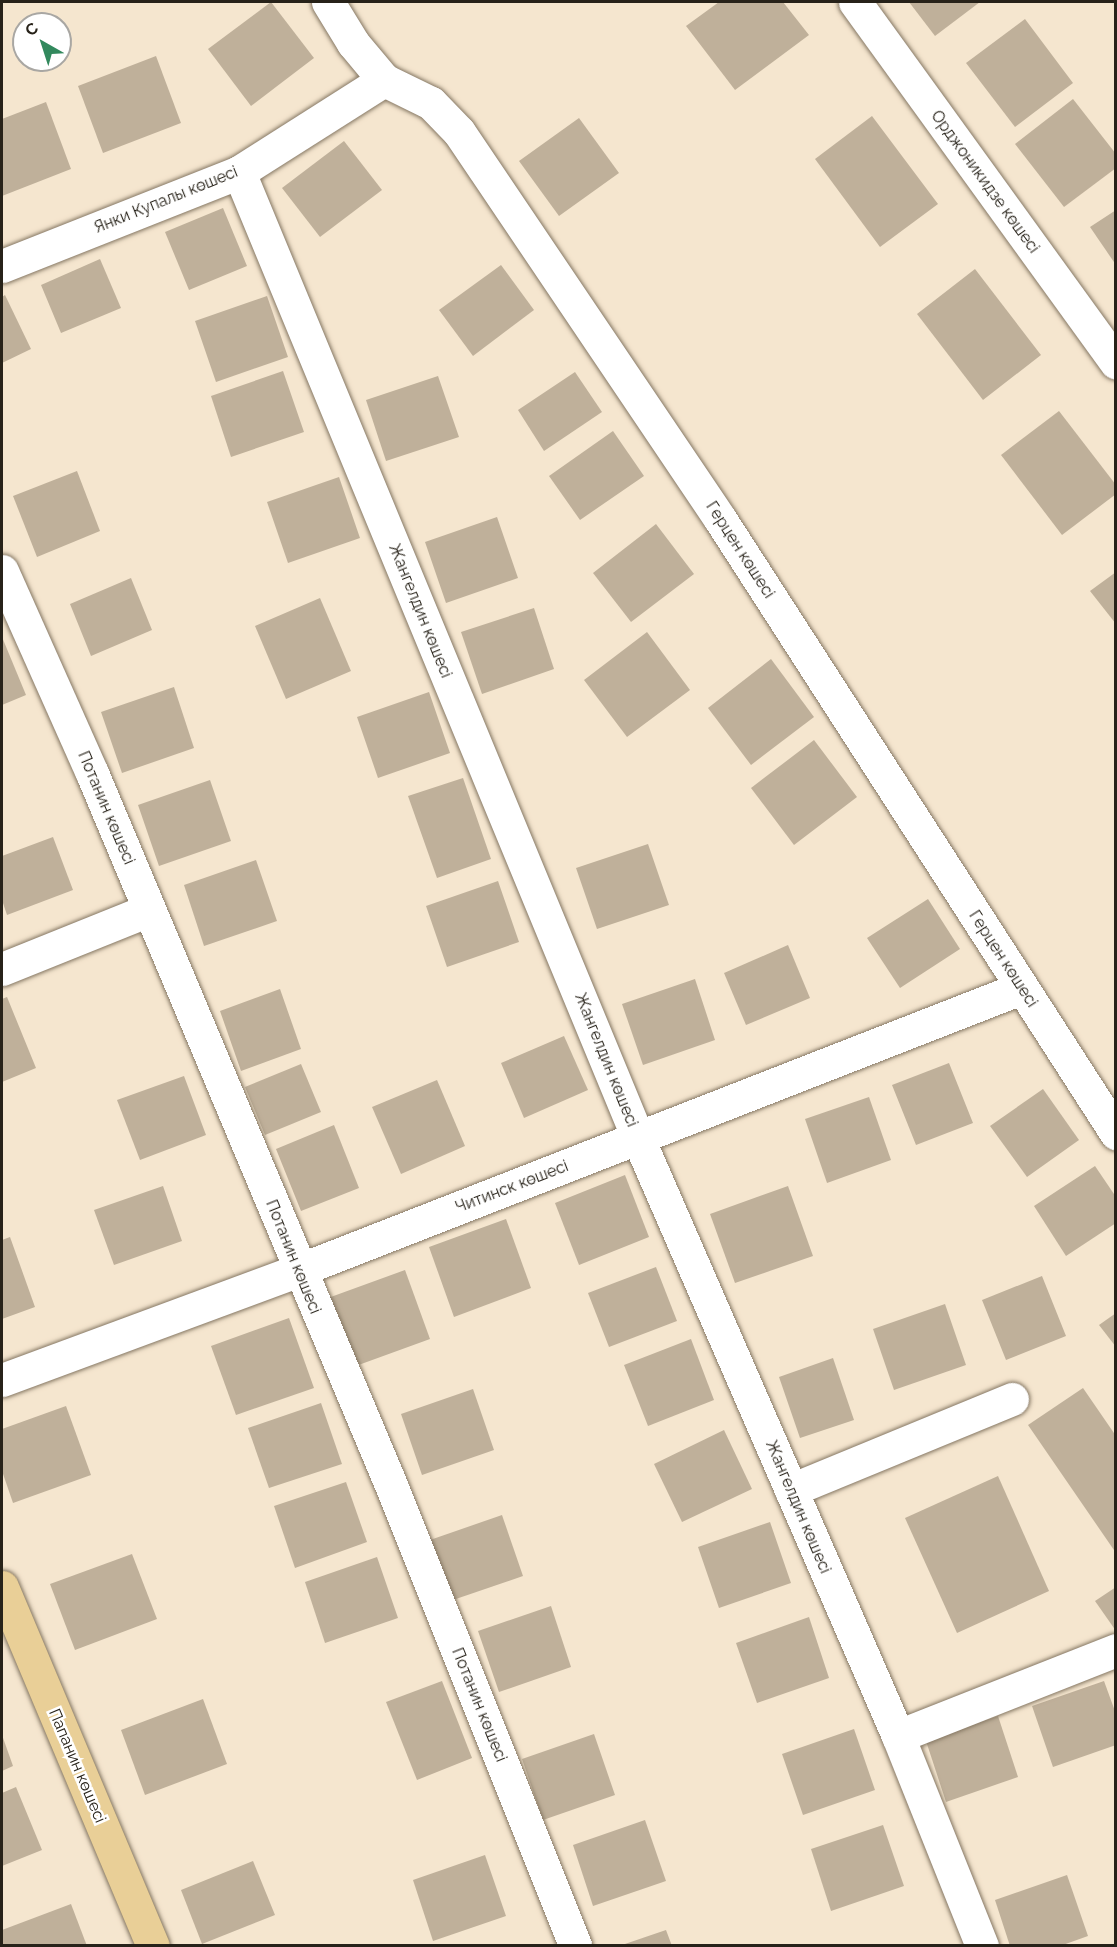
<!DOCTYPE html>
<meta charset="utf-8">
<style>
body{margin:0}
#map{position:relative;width:1117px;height:1947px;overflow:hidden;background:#f5e6cf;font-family:Raleway,sans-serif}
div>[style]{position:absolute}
.building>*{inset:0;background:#bfb09a}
.roads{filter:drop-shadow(0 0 2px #857763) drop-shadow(0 0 2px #857763)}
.minor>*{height:33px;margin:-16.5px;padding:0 16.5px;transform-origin:16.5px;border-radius:16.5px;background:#fff}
.major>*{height:33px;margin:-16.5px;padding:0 16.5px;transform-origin:16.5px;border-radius:16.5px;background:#e9cf97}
span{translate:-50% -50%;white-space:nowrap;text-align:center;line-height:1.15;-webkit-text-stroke:5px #fff;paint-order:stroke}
.street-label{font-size:16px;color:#272219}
.frame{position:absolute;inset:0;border:3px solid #272219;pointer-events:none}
.north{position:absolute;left:12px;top:12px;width:60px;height:60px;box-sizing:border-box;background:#fff;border:2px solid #a9a7a3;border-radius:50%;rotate:321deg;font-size:16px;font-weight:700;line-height:24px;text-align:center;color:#272219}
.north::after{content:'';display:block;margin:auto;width:21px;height:27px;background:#32895d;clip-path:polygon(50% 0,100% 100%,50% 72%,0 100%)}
</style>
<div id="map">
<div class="building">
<div style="clip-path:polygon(271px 2px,314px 58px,251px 106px,208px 49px)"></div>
<div style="clip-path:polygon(719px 2px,783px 2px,809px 35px,735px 90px,686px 26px)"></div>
<div style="clip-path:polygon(909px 2px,980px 2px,935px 36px)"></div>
<div style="clip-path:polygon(1025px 19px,1073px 83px,1015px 127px,966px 63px)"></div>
<div style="clip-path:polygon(156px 56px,181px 123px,103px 153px,78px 86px)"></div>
<div style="clip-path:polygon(1073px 99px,1116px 154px,1116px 168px,1064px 207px,1015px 144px)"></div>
<div style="clip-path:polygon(46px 102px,71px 169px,2px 196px,2px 119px)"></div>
<div style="clip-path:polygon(872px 116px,938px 204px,880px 247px,815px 159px)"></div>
<div style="clip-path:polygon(579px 118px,619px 173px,559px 216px,519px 161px)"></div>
<div style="clip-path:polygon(344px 141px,382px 190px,320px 237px,282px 188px)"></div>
<div style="clip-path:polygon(223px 208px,247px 266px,189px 290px,165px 232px)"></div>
<div style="clip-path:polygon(1116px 210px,1116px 265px,1090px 227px)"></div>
<div style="clip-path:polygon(100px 259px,121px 308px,61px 333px,41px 285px)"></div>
<div style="clip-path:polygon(501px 265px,534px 310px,473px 356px,439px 310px)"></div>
<div style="clip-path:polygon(975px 269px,1041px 355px,983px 400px,917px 314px)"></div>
<div style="clip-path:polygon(5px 295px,31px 349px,2px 363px,2px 297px)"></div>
<div style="clip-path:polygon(267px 296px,288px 357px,216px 382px,195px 321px)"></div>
<div style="clip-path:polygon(283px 371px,304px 432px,231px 457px,211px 396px)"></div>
<div style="clip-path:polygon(575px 372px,602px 412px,544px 451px,518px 410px)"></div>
<div style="clip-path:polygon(438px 376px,459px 437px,386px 461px,366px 400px)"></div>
<div style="clip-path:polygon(1059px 411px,1116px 485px,1116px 494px,1062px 535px,1001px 455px)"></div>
<div style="clip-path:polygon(613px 431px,644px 476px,580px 520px,549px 476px)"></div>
<div style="clip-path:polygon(77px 471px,100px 531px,37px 557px,13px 496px)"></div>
<div style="clip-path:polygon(339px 477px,360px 538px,288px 563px,267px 502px)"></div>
<div style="clip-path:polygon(497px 517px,518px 578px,446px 603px,425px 542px)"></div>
<div style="clip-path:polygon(656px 524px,694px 574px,631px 622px,593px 573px)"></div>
<div style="clip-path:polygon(1116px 572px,1116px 624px,1090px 591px)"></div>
<div style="clip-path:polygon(131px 578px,152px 630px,91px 656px,70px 604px)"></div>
<div style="clip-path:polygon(320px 598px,351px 671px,286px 699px,255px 626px)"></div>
<div style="clip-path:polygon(534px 608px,554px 669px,482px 694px,461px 632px)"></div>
<div style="clip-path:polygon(647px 632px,690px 690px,627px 737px,584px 680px)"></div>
<div style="clip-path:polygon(2px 637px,26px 695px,2px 705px)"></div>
<div style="clip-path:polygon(771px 659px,814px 717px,751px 765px,708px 708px)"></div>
<div style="clip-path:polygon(174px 687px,194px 748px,122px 773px,101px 712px)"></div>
<div style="clip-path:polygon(429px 692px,450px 753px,378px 778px,357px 717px)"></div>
<div style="clip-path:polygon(814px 740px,857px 797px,794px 845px,751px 788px)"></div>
<div style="clip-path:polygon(463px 778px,491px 859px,437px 878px,408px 796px)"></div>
<div style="clip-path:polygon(210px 780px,231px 841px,159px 866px,138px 805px)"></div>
<div style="clip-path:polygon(53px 837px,73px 890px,7px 915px,2px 900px,2px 856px)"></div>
<div style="clip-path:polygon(648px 844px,669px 905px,597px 929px,576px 868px)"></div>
<div style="clip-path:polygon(256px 860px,277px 921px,204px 946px,184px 885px)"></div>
<div style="clip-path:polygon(498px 881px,519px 942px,447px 967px,426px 906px)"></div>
<div style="clip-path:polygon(928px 899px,960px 949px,900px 988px,867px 938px)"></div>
<div style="clip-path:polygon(788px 945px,810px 998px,746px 1025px,724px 973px)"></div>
<div style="clip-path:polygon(695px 979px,715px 1040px,643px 1065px,622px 1004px)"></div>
<div style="clip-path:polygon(280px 989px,301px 1049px,241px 1071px,220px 1011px)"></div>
<div style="clip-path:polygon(7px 997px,36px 1068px,2px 1082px,2px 999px)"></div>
<div style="clip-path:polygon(564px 1036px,588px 1090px,524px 1118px,501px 1063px)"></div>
<div style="clip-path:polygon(949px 1063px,973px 1123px,916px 1145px,892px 1085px)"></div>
<div style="clip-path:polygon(301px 1064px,321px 1112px,265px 1135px,245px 1087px)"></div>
<div style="clip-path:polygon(184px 1076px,206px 1135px,140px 1160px,117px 1100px)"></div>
<div style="clip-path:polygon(437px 1080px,465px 1146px,401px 1174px,372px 1107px)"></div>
<div style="clip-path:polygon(1043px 1089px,1079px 1140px,1027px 1177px,990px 1126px)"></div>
<div style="clip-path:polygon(869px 1097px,891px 1160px,827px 1183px,805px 1119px)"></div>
<div style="clip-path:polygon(334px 1125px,359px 1188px,301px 1211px,276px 1149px)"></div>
<div style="clip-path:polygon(1095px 1166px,1116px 1197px,1116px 1223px,1066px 1256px,1034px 1206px)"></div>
<div style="clip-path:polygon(625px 1175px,649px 1237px,579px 1265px,555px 1203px)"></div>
<div style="clip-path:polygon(163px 1186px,182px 1241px,114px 1265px,94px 1210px)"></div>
<div style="clip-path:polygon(788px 1186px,813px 1256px,735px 1283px,710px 1214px)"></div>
<div style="clip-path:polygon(506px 1219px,531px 1288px,454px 1317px,429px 1247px)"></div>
<div style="clip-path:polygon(10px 1237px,35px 1307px,2px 1319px,2px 1240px)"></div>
<div style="clip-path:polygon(656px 1267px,677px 1321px,609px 1347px,588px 1293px)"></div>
<div style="clip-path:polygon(405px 1270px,430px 1339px,353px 1367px,328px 1298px)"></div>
<div style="clip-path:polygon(1042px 1276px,1066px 1336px,1006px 1360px,982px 1300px)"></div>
<div style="clip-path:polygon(945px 1304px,966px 1365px,894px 1390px,873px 1329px)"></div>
<div style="clip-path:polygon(1116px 1313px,1116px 1347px,1099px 1325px)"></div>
<div style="clip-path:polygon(289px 1318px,314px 1388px,236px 1415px,211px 1346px)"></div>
<div style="clip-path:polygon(691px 1339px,714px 1400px,648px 1426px,624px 1365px)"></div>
<div style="clip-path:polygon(833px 1358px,854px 1420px,800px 1438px,779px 1377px)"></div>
<div style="clip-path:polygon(1083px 1388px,1116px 1436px,1116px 1553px,1028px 1425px)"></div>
<div style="clip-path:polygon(473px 1389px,494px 1450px,422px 1475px,401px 1414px)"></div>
<div style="clip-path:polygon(321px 1403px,342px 1464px,269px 1488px,248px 1428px)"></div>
<div style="clip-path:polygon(66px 1406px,91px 1475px,13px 1503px,2px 1471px,2px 1429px)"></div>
<div style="clip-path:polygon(724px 1430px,752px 1489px,682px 1522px,654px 1464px)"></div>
<div style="clip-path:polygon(998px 1476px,1049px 1591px,957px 1633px,905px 1518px)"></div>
<div style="clip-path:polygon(346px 1482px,367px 1542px,295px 1568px,274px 1506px)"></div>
<div style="clip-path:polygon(502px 1515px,523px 1576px,450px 1601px,430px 1540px)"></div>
<div style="clip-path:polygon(770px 1522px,791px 1583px,719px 1608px,698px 1547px)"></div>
<div style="clip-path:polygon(132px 1554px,157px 1619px,75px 1650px,50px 1584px)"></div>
<div style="clip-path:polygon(377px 1557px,398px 1618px,325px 1643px,305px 1582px)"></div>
<div style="clip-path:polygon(1116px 1587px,1116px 1631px,1095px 1601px)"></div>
<div style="clip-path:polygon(551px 1606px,571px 1667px,499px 1692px,478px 1631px)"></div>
<div style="clip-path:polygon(809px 1617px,829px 1678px,757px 1703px,736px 1643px)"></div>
<div style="clip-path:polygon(442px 1681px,472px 1758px,417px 1780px,386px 1702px)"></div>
<div style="clip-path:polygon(1104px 1681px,1116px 1714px,1116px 1745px,1053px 1767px,1032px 1706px)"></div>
<div style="clip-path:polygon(203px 1699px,227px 1764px,145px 1795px,121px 1730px)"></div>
<div style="clip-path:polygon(998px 1716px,1018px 1777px,946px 1802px,926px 1741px)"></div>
<div style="clip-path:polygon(854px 1729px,875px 1790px,803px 1815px,782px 1754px)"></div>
<div style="clip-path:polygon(594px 1734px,615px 1795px,543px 1820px,522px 1759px)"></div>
<div style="clip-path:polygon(2px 1735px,13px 1766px,2px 1771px)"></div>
<div style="clip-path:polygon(16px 1787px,42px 1850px,2px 1866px,2px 1793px)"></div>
<div style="clip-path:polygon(645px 1820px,666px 1881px,593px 1906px,573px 1845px)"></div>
<div style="clip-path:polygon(883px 1825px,904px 1886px,831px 1911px,811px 1849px)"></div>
<div style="clip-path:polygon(485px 1855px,506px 1916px,433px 1941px,413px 1880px)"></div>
<div style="clip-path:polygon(253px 1861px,275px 1915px,202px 1944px,181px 1890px)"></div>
<div style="clip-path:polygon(1067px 1875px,1088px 1936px,1060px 1946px,1010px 1946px,995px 1900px)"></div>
<div style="clip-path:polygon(71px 1904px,87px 1946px,2px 1946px,2px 1930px)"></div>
<div style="clip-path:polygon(666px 1930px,672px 1946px,622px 1946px,622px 1945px)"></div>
</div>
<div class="roads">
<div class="minor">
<div style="left:328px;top:2px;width:48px;rotate:58.6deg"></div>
<div style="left:353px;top:43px;width:48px;rotate:50deg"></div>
<div style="left:384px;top:80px;width:52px;rotate:26.1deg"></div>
<div style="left:431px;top:103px;width:40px;rotate:46deg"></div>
<div style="left:459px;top:132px;width:467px;rotate:56deg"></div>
<div style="left:720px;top:519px;width:731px;rotate:57.18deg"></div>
<div style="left:855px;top:2px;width:445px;rotate:54.1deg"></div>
<div style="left:239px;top:172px;width:1045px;rotate:67.56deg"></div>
<div style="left:638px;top:1138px;width:652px;rotate:66.5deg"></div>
<div style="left:898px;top:1736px;width:226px;rotate:68.2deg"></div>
<div style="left:2px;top:266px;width:255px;rotate:-21.6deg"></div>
<div style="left:239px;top:172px;width:172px;rotate:-32.4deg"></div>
<div style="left:2px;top:571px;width:221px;rotate:66deg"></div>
<div style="left:92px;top:773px;width:772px;rotate:67.22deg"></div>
<div style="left:391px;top:1485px;width:496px;rotate:68.2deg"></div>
<div style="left:2px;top:969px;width:158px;rotate:-21.9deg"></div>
<div style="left:2px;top:1380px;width:317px;rotate:-20.3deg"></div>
<div style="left:299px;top:1270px;width:775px;rotate:-21.33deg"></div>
<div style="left:791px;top:1490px;width:239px;rotate:-22.4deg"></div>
<div style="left:898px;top:1736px;width:234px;rotate:-21.5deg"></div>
</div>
<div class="major">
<div style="left:2px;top:1587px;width:389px;rotate:67.2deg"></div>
</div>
</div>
<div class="street-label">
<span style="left:985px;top:182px;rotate:54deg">Орджоникидзе көшесі</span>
<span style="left:166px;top:200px;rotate:-22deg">Янки Купалы көшесі</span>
<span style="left:740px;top:550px;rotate:57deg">Герцен көшесі</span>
<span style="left:420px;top:611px;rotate:68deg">Жангелдин көшесі</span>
<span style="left:106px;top:808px;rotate:67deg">Потанин көшесі</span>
<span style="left:1003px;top:959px;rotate:57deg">Герцен көшесі</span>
<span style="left:606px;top:1060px;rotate:68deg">Жангелдин көшесі</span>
<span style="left:512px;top:1187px;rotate:-21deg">Читинск көшесі</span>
<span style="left:293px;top:1257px;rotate:68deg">Потанин көшесі</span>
<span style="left:798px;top:1507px;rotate:67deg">Жангелдин көшесі</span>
<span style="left:479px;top:1705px;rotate:68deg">Потанин көшесі</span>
<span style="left:77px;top:1766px;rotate:67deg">Папанин көшесі</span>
</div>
<div class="frame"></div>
<div class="north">С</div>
</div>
